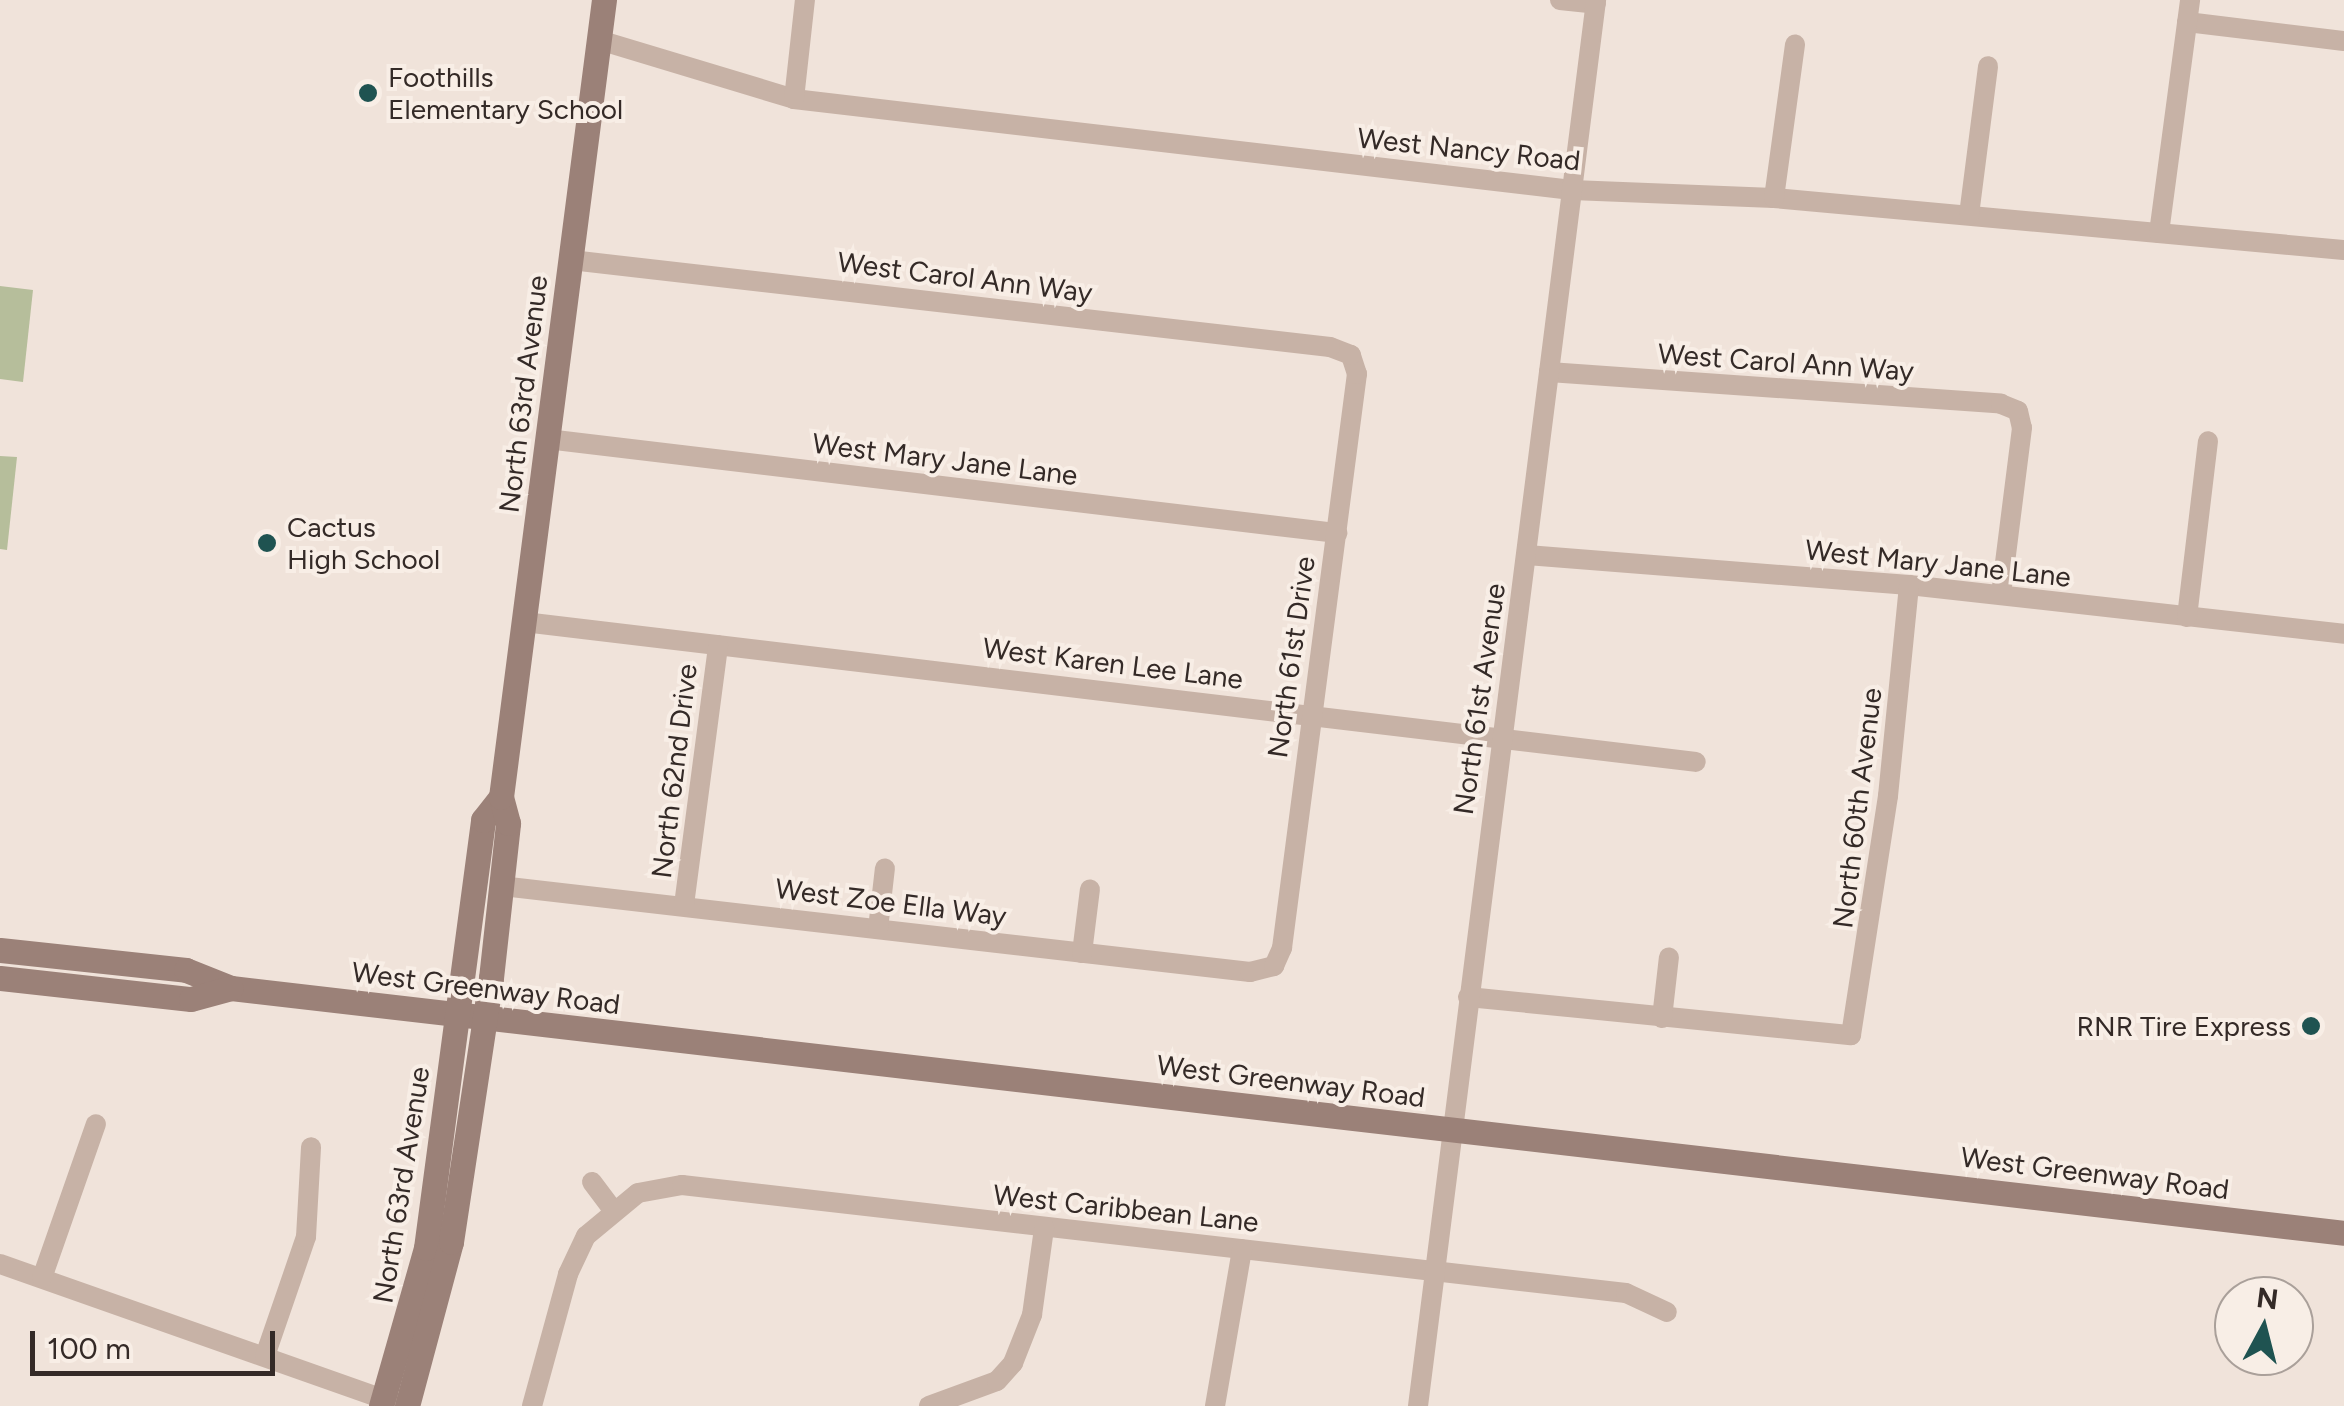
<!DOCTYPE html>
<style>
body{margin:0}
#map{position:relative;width:2344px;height:1406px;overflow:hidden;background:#f0e3da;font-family:Figtree,sans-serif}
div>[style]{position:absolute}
.green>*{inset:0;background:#b6be9b}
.street>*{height:20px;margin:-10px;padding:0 10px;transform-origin:10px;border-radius:10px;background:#c7b2a6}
.secondary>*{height:25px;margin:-12.5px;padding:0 12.5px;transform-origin:12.5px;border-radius:12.5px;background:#9b8178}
.dots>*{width:28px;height:28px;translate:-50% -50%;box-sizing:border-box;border:5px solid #f8eee6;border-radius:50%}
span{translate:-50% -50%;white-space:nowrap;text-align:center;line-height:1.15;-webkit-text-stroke:8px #f8eee6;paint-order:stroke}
.poi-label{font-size:28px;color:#342a27}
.left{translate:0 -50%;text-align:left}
.right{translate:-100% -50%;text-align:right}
.street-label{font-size:28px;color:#342a27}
.north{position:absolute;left:2214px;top:1276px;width:100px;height:100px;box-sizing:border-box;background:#f8eee6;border:2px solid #aaa09a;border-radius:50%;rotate:7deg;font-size:28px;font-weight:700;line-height:40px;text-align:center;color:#342a27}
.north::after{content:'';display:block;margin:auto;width:35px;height:45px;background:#1f5351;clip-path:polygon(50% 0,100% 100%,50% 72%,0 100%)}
.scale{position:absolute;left:30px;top:1331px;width:245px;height:45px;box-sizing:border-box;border:5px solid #342a27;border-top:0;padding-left:12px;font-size:30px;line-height:35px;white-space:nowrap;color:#342a27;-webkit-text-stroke:8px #f8eee6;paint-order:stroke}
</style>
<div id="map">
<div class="green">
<div style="clip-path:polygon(0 286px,33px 290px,23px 382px,0 379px)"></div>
<div style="clip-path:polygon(0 456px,17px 457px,7px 550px,0 549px)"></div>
</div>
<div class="street">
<div style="left:1560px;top:0;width:36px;rotate:6deg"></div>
<div style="left:2187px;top:22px;width:158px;rotate:6.9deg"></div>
<div style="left:599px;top:40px;width:204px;rotate:16.8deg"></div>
<div style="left:794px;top:99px;width:783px;rotate:6.67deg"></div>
<div style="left:1572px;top:190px;width:202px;rotate:2.3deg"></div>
<div style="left:1774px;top:198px;width:572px;rotate:5.21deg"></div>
<div style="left:794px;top:99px;width:100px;rotate:-83.7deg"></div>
<div style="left:1774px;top:198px;width:155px;rotate:-82.2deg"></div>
<div style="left:1969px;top:215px;width:150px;rotate:-82.7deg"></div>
<div style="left:2159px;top:233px;width:235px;rotate:-82.4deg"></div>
<div style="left:1549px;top:372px;width:453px;rotate:4deg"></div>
<div style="left:2001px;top:404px;width:18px;rotate:22deg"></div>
<div style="left:2018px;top:411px;width:17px;rotate:77deg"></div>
<div style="left:2022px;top:428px;width:168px;rotate:97.2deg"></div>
<div style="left:547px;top:439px;width:796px;rotate:6.79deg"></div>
<div style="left:1527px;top:555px;width:383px;rotate:4.5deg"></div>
<div style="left:1909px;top:585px;width:438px;rotate:6.4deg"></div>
<div style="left:2187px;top:617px;width:177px;rotate:-83.2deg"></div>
<div style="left:524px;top:622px;width:1180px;rotate:6.81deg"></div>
<div style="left:501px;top:886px;width:754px;rotate:6.55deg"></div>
<div style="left:1250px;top:972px;width:25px;rotate:-14deg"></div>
<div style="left:1274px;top:966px;width:20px;rotate:-66deg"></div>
<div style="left:1282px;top:948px;width:579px;rotate:-82.56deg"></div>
<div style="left:1357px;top:374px;width:20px;rotate:-108deg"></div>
<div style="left:1351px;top:355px;width:22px;rotate:-159deg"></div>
<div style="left:1330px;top:347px;width:764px;rotate:-173.46deg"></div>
<div style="left:684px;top:905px;width:262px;rotate:-82.5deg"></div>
<div style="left:878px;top:929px;width:61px;rotate:-83.5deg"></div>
<div style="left:1082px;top:953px;width:64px;rotate:-82.9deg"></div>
<div style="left:1468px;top:997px;width:385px;rotate:5.7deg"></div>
<div style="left:1851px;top:1035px;width:242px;rotate:-81.2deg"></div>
<div style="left:1888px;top:796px;width:212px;rotate:-84.3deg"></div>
<div style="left:1662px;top:1018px;width:61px;rotate:-83.5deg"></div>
<div style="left:592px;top:1182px;width:34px;rotate:53deg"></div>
<div style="left:0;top:1264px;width:421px;rotate:19.4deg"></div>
<div style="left:42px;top:1278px;width:163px;rotate:-70.7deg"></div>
<div style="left:265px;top:1356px;width:126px;rotate:-71deg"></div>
<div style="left:306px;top:1237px;width:90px;rotate:-86.8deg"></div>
<div style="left:532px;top:1406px;width:137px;rotate:-74.7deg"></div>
<div style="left:568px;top:1274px;width:42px;rotate:-64.7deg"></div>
<div style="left:586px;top:1236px;width:67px;rotate:-39.6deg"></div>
<div style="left:638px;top:1193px;width:45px;rotate:-10.3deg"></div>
<div style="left:682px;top:1185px;width:950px;rotate:6.53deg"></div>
<div style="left:1626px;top:1293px;width:45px;rotate:24.9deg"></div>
<div style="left:929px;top:1406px;width:72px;rotate:-20.2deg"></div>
<div style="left:997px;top:1381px;width:24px;rotate:-48deg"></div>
<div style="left:1013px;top:1363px;width:52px;rotate:-68.4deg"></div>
<div style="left:1032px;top:1315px;width:88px;rotate:-82.1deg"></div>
<div style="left:1215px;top:1406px;width:159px;rotate:-80.2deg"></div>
<div style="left:1418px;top:1406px;width:1417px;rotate:-82.78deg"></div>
</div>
<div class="secondary">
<div style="left:0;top:950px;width:187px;rotate:6.1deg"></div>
<div style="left:186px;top:970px;width:48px;rotate:21.8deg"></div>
<div style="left:231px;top:988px;width:2127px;rotate:6.61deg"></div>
<div style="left:0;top:978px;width:192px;rotate:6.3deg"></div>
<div style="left:191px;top:999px;width:41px;rotate:-15.4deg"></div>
<div style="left:381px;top:1406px;width:164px;rotate:-74.1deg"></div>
<div style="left:426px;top:1248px;width:432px;rotate:-82.4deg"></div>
<div style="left:483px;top:820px;width:29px;rotate:-52deg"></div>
<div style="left:407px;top:1406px;width:170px;rotate:-75deg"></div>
<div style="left:451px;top:1242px;width:267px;rotate:-81.4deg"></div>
<div style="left:491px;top:978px;width:156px;rotate:-83.7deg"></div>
<div style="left:508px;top:823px;width:27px;rotate:-105deg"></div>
<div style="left:501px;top:797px;width:804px;rotate:-82.64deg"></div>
</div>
<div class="dots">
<div style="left:368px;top:93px;background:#1f5351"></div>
<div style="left:267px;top:543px;background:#1f5351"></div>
<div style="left:2311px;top:1026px;background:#1f5351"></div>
</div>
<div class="poi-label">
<span class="left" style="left:388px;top:93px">Foothills<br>Elementary School</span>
<span class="left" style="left:287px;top:543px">Cactus<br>High School</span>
<span class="right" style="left:2291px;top:1026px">RNR Tire Express</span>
</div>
<div class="street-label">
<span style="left:1469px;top:149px;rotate:6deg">West Nancy Road</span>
<span style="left:965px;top:277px;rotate:7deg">West Carol Ann Way</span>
<span style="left:1786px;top:362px;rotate:4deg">West Carol Ann Way</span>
<span style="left:523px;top:394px;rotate:-83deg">North 63rd Avenue</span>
<span style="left:945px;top:459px;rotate:7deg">West Mary Jane Lane</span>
<span style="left:1938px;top:563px;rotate:6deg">West Mary Jane Lane</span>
<span style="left:1291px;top:657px;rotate:-82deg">North 61st Drive</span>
<span style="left:1113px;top:663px;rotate:7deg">West Karen Lee Lane</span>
<span style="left:1479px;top:699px;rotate:-82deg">North 61st Avenue</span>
<span style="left:674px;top:771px;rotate:-83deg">North 62nd Drive</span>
<span style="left:1857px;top:808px;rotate:-83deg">North 60th Avenue</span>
<span style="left:891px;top:902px;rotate:7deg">West Zoe Ella Way</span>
<span style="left:486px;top:988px;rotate:7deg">West Greenway Road</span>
<span style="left:1291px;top:1081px;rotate:7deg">West Greenway Road</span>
<span style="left:2095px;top:1173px;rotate:7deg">West Greenway Road</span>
<span style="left:401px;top:1185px;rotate:-81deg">North 63rd Avenue</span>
<span style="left:1126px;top:1208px;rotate:6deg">West Caribbean Lane</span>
</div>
<div class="north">N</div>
<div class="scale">100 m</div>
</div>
